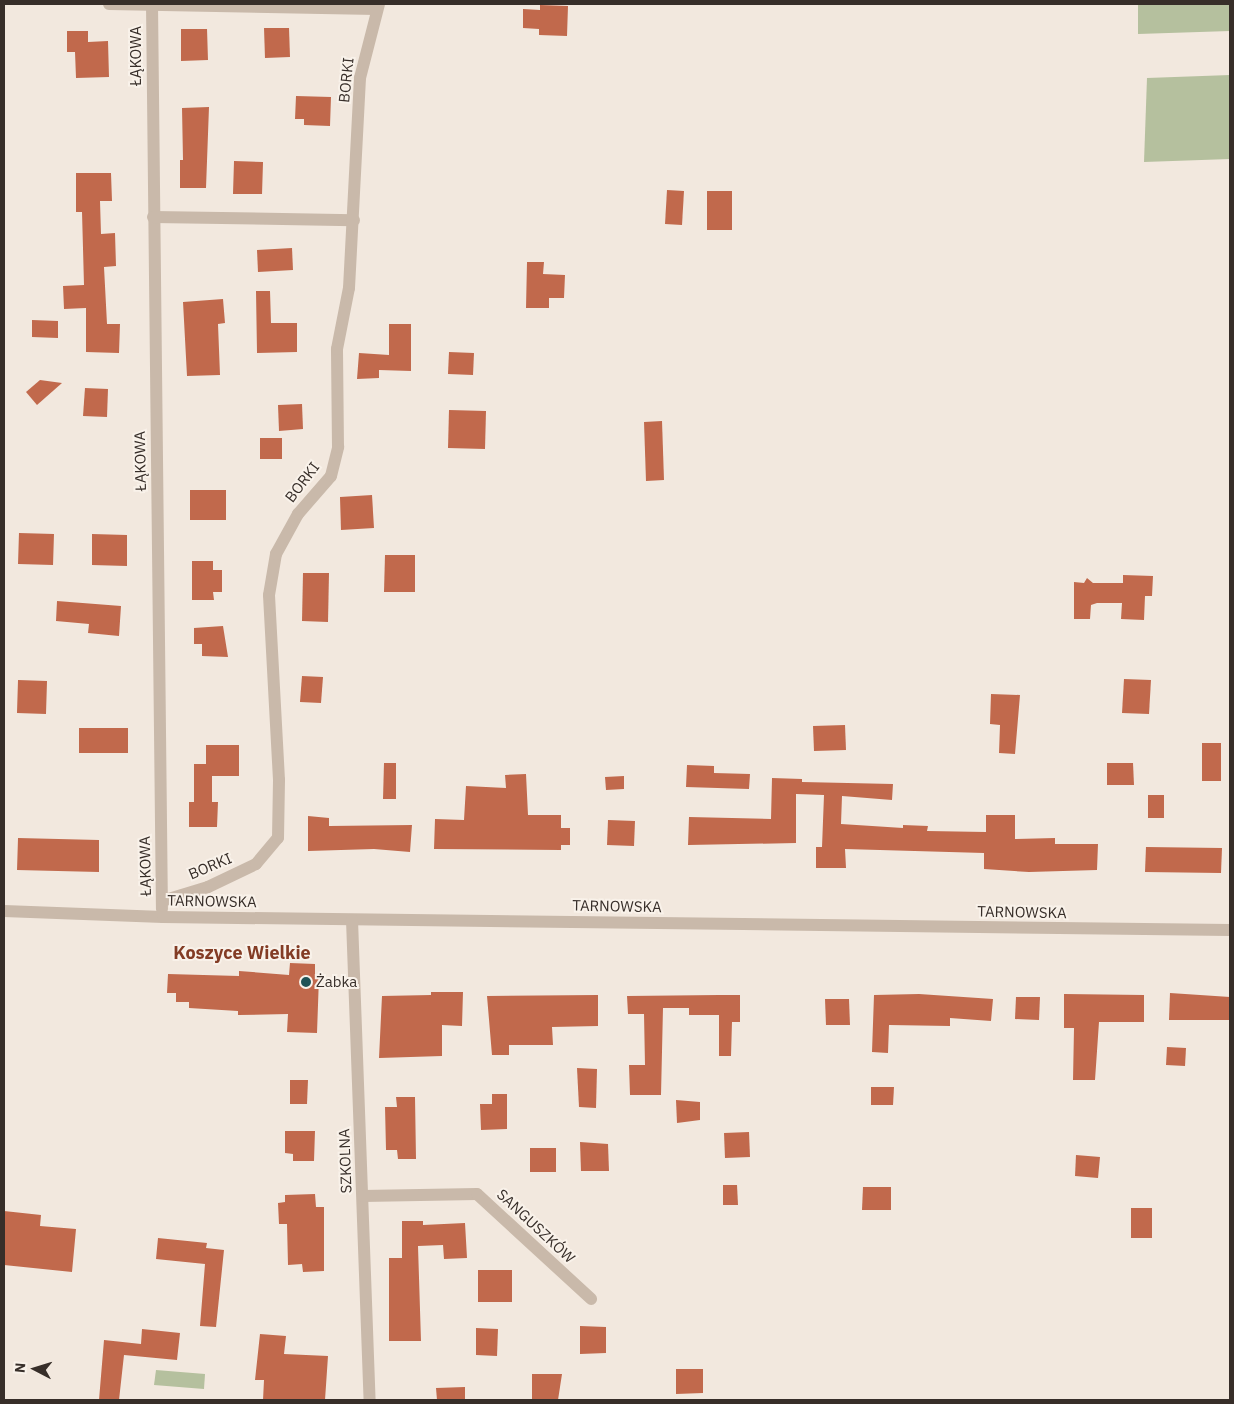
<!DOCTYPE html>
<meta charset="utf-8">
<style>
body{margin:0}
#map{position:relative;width:1234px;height:1404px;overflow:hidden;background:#f2e8de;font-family:"IBM Plex Sans",sans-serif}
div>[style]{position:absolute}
.green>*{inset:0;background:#b5c09e}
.building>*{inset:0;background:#c1694c}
.minor>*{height:12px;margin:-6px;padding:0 6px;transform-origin:6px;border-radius:6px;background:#c9b9aa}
.dots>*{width:14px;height:14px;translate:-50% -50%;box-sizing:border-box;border:2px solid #f9f2ea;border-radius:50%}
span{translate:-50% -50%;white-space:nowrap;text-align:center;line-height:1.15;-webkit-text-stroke:4px #f9f2ea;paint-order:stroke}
.street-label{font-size:15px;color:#372e29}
.poi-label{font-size:15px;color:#372e29}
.left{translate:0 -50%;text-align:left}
.quarter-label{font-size:18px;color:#833c25;font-weight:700}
.frame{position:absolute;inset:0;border:5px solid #372e29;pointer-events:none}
.north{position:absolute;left:10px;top:1344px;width:50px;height:50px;-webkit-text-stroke:4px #f9f2ea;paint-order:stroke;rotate:275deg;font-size:14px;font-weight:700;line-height:20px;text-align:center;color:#372e29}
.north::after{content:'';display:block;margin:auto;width:18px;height:22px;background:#372e29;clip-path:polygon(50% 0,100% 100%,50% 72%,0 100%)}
</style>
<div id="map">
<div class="green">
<div style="clip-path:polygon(1138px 4px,1230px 4px,1230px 31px,1138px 34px)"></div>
<div style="clip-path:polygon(1230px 75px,1230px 159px,1144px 162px,1147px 78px)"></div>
<div style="clip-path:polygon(156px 1370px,205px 1374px,204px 1389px,154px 1385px)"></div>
</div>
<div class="building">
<div style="clip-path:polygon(540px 5px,568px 6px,567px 36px,539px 35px,539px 29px,523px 28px,523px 9px,540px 10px)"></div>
<div style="clip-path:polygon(264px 28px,289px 28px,290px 57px,265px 58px)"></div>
<div style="clip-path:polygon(181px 29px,207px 29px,208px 60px,181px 61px)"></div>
<div style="clip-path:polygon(67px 31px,88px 31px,88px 42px,108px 41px,109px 77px,76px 78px,75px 52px,67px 52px)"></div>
<div style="clip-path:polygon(296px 96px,331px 97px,330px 126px,304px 125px,304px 119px,295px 119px)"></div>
<div style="clip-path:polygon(209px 107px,206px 188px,180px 188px,180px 160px,183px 160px,182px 108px)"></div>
<div style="clip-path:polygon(234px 161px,263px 162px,262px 194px,233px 194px)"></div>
<div style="clip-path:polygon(76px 173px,111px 173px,112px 201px,100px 201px,101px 234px,115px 233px,116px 266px,104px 267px,107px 324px,120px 324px,119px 353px,86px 352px,86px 308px,64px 309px,63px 286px,84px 285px,82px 212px,76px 212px)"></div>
<div style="clip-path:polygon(667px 190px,684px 191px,682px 225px,665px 224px)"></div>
<div style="clip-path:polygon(707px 191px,732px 191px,732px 230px,707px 230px)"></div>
<div style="clip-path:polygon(292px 248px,293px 270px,258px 272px,257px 250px)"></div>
<div style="clip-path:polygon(527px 262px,544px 262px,543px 274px,565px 275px,564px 298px,549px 298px,549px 308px,526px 308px)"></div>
<div style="clip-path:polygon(256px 291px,270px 291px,271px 323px,297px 323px,297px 352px,257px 353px)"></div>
<div style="clip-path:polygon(223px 299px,225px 323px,218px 324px,220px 375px,187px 376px,183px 302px)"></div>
<div style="clip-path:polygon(32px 320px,58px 321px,58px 338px,32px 337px)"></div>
<div style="clip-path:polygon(389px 324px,411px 324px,411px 371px,379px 370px,379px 378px,357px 379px,359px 353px,389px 355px)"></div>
<div style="clip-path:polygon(449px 352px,474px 353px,473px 375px,448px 374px)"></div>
<div style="clip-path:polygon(40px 380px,62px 383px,37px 405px,26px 392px)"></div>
<div style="clip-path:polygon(85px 388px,108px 389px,107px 417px,83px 416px)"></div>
<div style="clip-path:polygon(302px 404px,303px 429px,279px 431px,278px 405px)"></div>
<div style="clip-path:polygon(449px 410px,486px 411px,485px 449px,448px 448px)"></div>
<div style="clip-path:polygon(662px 421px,664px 480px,646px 481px,644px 422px)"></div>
<div style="clip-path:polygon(260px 438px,282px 438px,282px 459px,260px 459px)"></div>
<div style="clip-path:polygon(190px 490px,226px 490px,226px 520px,190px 520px)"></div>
<div style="clip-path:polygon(372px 495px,374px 528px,341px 530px,340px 497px)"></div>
<div style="clip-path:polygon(19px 533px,54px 534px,53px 565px,18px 564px)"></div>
<div style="clip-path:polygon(92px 534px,127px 535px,127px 566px,92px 565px)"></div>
<div style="clip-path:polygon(385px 555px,415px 555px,415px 592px,384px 592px)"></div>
<div style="clip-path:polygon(192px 561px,213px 561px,213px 570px,222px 570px,222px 592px,213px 592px,214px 600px,192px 600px)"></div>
<div style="clip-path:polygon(303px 573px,329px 573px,328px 622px,302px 621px)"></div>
<div style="clip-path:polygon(1123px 575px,1153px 576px,1152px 596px,1145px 596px,1144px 620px,1121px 619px,1122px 603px,1097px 603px,1091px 605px,1090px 619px,1074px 619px,1074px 582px,1084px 583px,1087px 578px,1093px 583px,1123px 583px)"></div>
<div style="clip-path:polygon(57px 601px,121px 606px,119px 636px,88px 633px,89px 624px,56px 621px)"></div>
<div style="clip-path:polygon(223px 626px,228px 657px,202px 656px,202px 644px,194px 644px,194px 628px)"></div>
<div style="clip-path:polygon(302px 676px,323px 677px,321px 703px,300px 702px)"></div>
<div style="clip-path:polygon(1124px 679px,1151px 680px,1149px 714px,1122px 713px)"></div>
<div style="clip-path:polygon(18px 680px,47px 681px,46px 714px,17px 713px)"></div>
<div style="clip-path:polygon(991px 694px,1020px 695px,1015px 754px,999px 753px,1000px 725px,990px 724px)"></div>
<div style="clip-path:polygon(845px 725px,846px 750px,814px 751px,813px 726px)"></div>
<div style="clip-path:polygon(79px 728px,128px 728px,128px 753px,79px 753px)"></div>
<div style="clip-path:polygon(1202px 743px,1221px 743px,1221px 781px,1202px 781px)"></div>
<div style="clip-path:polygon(206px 745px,239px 745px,239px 776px,212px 776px,212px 802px,218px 802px,217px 827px,189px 827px,189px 802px,194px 802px,194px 764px,206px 764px)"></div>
<div style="clip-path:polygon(384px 763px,396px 763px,396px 799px,383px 799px)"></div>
<div style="clip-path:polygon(1107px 763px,1133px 763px,1134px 785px,1107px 785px)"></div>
<div style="clip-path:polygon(687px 765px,714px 766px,714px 773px,750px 774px,749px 789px,686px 787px)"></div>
<div style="clip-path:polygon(526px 774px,528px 815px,561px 815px,561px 828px,570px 828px,570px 845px,561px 845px,561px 850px,434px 849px,435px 819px,464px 820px,466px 786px,506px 788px,505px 775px)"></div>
<div style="clip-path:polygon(624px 776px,624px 789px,606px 790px,605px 777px)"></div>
<div style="clip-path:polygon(772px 778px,802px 779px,802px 782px,893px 784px,892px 800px,842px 796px,841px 824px,903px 828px,903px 825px,928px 826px,927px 831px,986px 832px,986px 815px,1015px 815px,1015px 839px,1055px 838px,1055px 844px,1098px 844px,1097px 870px,1029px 872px,984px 869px,984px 853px,845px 849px,846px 868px,816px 868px,816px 847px,822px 847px,824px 795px,796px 794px,796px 843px,688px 845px,689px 817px,771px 819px)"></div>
<div style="clip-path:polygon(1148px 795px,1164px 795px,1164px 818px,1148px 818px)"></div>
<div style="clip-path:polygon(308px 816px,329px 818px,329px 826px,412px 825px,410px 852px,374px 849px,308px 851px)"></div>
<div style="clip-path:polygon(608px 820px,635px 821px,634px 846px,607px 845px)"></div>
<div style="clip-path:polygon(18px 838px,99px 840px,99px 872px,17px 870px)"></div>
<div style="clip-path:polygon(1146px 847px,1222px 848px,1221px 873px,1145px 872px)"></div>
<div style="clip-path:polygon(290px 963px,315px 964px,315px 977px,319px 977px,317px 1033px,287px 1032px,288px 1014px,238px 1015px,238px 1011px,189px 1008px,189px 1002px,176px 1002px,176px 993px,167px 993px,168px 974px,239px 976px,239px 971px,289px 975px)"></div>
<div style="clip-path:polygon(431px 992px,463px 992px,462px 1026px,442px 1025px,442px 1056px,379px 1058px,382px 996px,431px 995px)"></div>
<div style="clip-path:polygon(1170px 993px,1230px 997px,1230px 1020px,1169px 1020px)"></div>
<div style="clip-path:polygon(919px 994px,993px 999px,991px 1021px,950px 1018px,950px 1026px,889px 1025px,888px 1053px,872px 1052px,874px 995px)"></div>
<div style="clip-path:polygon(1064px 994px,1144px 995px,1144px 1022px,1099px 1022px,1095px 1080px,1073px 1080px,1074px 1028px,1064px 1028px)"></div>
<div style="clip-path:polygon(598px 995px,598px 1026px,552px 1027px,553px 1045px,509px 1045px,509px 1055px,492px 1055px,487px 996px)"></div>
<div style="clip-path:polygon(719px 995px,740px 995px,740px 1022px,732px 1022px,731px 1056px,719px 1056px,719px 1015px,689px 1015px,689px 1008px,663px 1008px,661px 1095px,630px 1095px,629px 1065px,645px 1065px,644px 1014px,628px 1014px,627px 996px)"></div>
<div style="clip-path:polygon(1016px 997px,1040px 997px,1039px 1020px,1015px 1019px)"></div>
<div style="clip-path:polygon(825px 999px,849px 999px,850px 1025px,826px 1025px)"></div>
<div style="clip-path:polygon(1167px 1047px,1186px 1048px,1185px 1066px,1166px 1065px)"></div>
<div style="clip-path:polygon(577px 1068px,597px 1069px,596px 1108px,579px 1107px)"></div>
<div style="clip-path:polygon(290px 1080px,308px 1080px,307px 1104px,290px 1104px)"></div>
<div style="clip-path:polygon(871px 1087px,894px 1087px,893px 1105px,871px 1105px)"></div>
<div style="clip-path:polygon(492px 1094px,507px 1094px,507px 1129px,481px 1130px,480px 1104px,492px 1104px)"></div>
<div style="clip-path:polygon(396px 1097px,415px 1097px,416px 1159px,398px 1159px,397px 1150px,386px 1150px,385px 1107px,397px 1107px)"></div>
<div style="clip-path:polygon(676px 1100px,700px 1102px,700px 1120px,677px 1123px)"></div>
<div style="clip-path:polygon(285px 1131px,315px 1131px,314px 1161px,293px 1161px,293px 1154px,285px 1153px)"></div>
<div style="clip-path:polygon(749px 1132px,750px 1157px,725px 1158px,724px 1133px)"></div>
<div style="clip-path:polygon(580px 1142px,608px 1144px,609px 1171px,581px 1171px)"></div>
<div style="clip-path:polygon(530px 1148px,556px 1148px,556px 1172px,530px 1172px)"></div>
<div style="clip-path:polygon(1076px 1155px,1100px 1157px,1098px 1178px,1075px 1176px)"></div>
<div style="clip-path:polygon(723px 1185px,737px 1185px,738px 1205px,723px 1205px)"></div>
<div style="clip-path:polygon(863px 1187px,891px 1187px,891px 1210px,862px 1210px)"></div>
<div style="clip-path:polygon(315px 1194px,316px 1207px,324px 1207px,324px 1271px,303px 1272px,302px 1264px,288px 1265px,287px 1224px,279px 1224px,278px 1203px,285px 1202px,285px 1195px)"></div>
<div style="clip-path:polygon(1131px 1208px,1152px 1208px,1152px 1238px,1131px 1238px)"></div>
<div style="clip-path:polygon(4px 1211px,41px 1215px,40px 1226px,76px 1229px,72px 1272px,4px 1265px)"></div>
<div style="clip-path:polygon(402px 1221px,423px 1221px,423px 1225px,465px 1223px,467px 1258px,444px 1259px,443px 1245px,418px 1246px,421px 1341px,389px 1341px,389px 1258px,402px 1258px)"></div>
<div style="clip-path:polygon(158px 1238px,207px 1243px,206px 1248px,224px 1250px,216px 1327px,200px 1326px,205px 1264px,156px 1259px)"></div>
<div style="clip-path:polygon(478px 1270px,512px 1270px,512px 1302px,478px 1302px)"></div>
<div style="clip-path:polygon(580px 1326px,606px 1327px,606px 1353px,580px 1354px)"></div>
<div style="clip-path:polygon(476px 1328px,498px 1329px,497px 1356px,476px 1355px)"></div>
<div style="clip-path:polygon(142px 1329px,180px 1333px,177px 1360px,124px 1355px,119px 1400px,99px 1400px,104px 1340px,141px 1344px)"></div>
<div style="clip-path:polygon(260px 1334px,286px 1336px,284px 1354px,328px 1356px,325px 1400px,263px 1400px,264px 1380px,255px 1380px)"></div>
<div style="clip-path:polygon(676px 1369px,703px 1369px,703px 1393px,676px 1394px)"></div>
<div style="clip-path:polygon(532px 1374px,562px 1374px,558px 1400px,532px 1400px)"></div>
<div style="clip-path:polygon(465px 1387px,465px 1400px,437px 1400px,436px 1388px)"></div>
</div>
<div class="minor">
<div style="left:109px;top:4px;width:267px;rotate:1.1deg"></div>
<div style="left:152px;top:4px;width:905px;rotate:89.37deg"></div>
<div style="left:153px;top:217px;width:201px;rotate:0.9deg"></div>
<div style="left:162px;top:901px;width:48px;rotate:-16.9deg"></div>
<div style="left:208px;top:887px;width:53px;rotate:-25.6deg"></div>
<div style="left:256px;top:864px;width:34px;rotate:-50deg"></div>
<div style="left:278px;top:838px;width:58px;rotate:-89deg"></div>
<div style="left:279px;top:780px;width:185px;rotate:-93.1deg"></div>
<div style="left:269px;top:595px;width:42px;rotate:-80.3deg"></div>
<div style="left:276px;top:554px;width:46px;rotate:-61.2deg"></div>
<div style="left:298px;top:514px;width:50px;rotate:-49deg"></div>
<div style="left:331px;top:476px;width:30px;rotate:-76deg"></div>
<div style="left:338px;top:447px;width:98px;rotate:-90.6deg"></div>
<div style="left:337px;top:349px;width:62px;rotate:-78.9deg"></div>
<div style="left:349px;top:288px;width:210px;rotate:-87deg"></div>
<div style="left:360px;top:78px;width:76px;rotate:-75.6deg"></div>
<div style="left:4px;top:911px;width:159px;rotate:2.2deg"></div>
<div style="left:163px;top:917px;width:1067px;rotate:0.7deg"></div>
<div style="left:352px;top:920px;width:480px;rotate:87.9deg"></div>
<div style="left:363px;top:1196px;width:114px;rotate:-1deg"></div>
<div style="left:477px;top:1194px;width:155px;rotate:42.6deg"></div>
</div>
<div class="dots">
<div style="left:306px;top:982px;background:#205357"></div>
</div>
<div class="street-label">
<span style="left:136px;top:56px;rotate:-90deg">ŁĄKOWA</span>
<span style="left:346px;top:80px;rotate:-84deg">BORKI</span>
<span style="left:140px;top:461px;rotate:-91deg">ŁĄKOWA</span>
<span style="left:302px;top:482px;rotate:-53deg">BORKI</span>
<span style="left:145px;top:866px;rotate:-91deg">ŁĄKOWA</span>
<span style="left:210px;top:866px;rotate:-23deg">BORKI</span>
<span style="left:212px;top:901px;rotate:1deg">TARNOWSKA</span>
<span style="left:617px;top:906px;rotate:1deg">TARNOWSKA</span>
<span style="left:1022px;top:912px;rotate:1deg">TARNOWSKA</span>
<span style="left:345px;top:1161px;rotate:-92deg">SZKOLNA</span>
<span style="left:536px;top:1226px;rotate:43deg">SANGUSZKÓW</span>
</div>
<div class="poi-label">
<span class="left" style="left:316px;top:982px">Żabka</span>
</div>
<div class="quarter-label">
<span style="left:242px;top:953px">Koszyce Wielkie</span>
</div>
<div class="frame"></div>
<div class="north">N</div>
</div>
